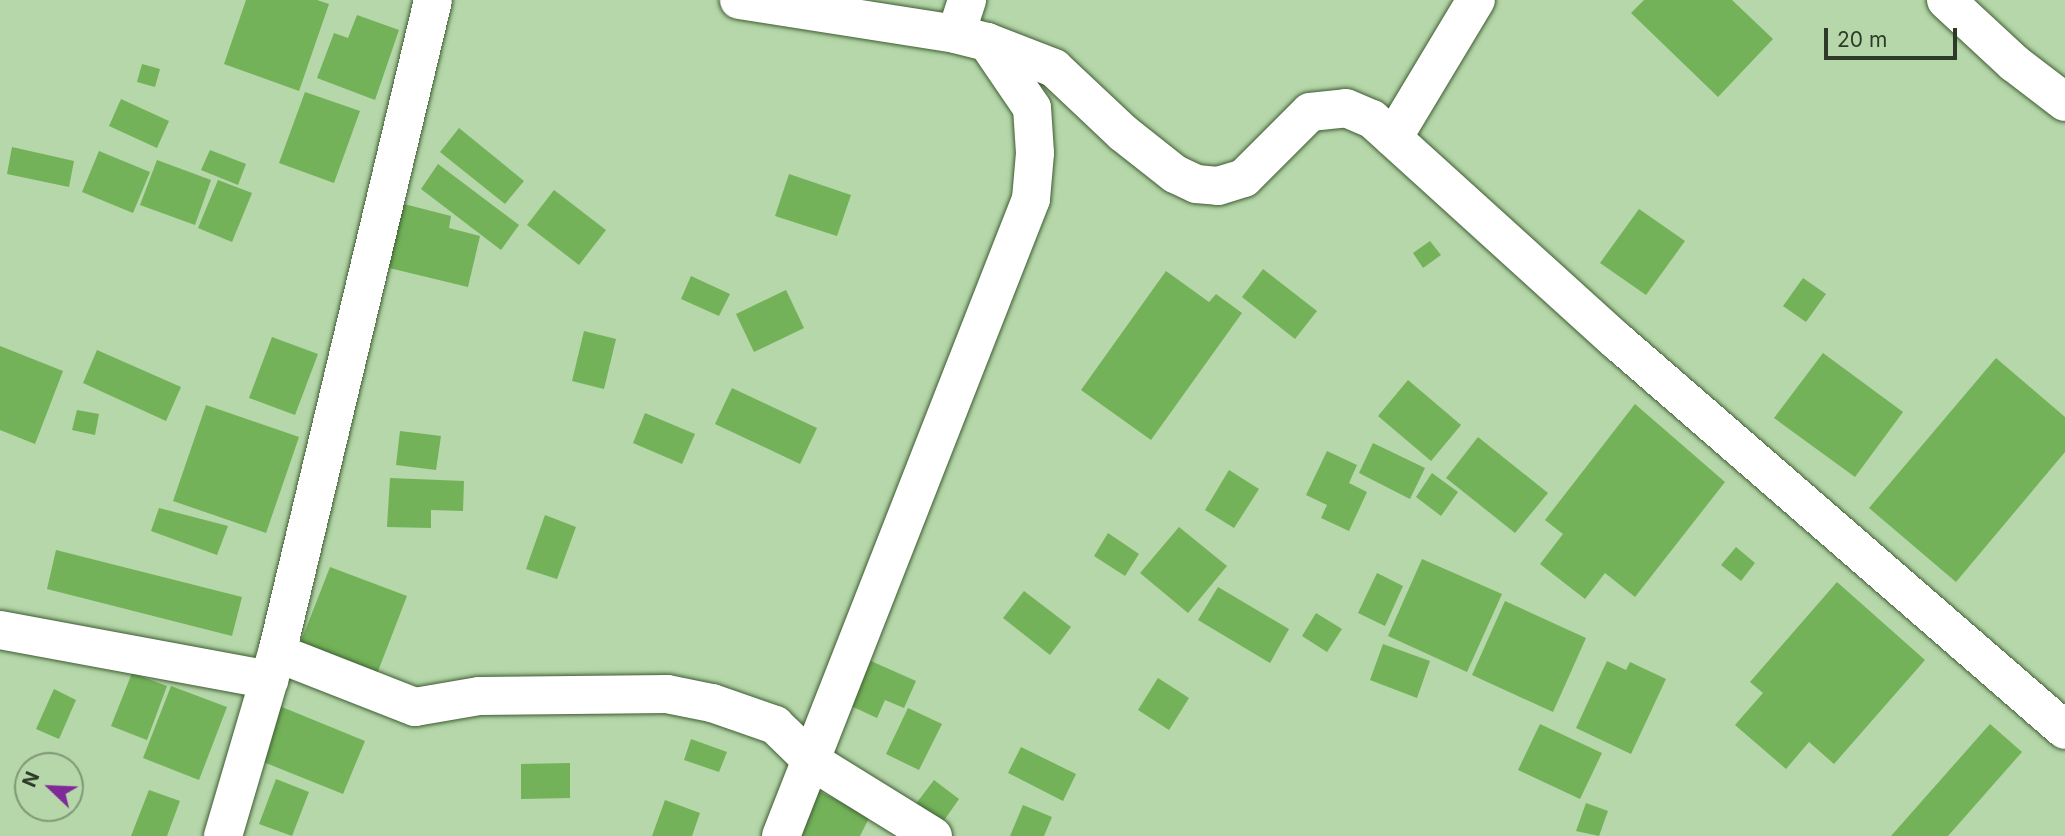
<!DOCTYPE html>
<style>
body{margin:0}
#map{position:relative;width:2065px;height:836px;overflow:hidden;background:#b5d7a9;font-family:Inter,sans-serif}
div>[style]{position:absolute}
.building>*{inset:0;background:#73b259}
.roads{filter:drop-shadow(0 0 2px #3f5c33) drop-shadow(0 0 2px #3f5c33)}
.minor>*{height:38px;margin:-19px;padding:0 19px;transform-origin:19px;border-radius:19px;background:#fff}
span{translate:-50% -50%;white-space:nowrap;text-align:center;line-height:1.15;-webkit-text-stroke:6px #b5d7a9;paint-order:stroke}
.north{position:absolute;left:14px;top:752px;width:70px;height:70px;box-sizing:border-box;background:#b5d7a9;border:2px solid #7f9875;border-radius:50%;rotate:293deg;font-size:19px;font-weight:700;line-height:28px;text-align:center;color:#2d3a28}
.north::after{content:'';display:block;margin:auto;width:24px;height:32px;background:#802a99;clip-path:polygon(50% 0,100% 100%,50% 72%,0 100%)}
.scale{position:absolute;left:1824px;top:28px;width:133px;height:32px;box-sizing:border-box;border:4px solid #2d3a28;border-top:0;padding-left:9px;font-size:21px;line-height:24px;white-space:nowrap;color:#2d3a28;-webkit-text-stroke:5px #b5d7a9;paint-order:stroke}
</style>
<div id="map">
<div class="building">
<div style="clip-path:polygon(246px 0,317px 0,329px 4px,299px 91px,224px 64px)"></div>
<div style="clip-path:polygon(1644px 0,1732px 0,1773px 39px,1718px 97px,1631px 13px)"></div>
<div style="clip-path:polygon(357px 15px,399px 30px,375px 100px,317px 78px,334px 33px,348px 38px)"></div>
<div style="clip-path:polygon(142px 64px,160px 69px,155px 87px,137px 82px)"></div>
<div style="clip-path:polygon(305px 92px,360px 111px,334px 183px,279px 163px)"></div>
<div style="clip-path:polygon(121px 99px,169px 121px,157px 148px,109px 126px)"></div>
<div style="clip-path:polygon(459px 128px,524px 181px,505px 204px,440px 152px)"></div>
<div style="clip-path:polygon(12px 147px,74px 161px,69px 187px,7px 174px)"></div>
<div style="clip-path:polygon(210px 150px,246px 164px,238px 185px,201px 170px)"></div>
<div style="clip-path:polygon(99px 151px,150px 172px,133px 213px,82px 192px)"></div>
<div style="clip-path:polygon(157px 160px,211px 180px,195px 225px,140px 205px)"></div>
<div style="clip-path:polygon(438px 164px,519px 225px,501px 250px,421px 189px)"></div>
<div style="clip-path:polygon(789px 174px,851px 195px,837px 236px,775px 216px)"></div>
<div style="clip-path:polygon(218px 180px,252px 193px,232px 242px,198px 228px)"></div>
<div style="clip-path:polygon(554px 190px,606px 230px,579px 265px,527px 225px)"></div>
<div style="clip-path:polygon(400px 203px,451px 216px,449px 228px,480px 236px,468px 287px,385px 267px)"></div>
<div style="clip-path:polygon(1639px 209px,1685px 241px,1646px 295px,1600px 263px)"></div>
<div style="clip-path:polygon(1430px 241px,1441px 255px,1423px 268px,1413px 253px)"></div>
<div style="clip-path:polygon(1263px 269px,1317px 311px,1295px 339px,1242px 297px)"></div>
<div style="clip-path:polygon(1166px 271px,1209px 302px,1216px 294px,1242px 313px,1151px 440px,1081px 390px)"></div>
<div style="clip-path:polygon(691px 276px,730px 294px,719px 316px,681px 299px)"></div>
<div style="clip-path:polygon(1803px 278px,1826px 294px,1806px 322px,1783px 306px)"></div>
<div style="clip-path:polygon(786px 290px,804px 328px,754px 352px,736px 314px)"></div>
<div style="clip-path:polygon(584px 331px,616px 339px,604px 389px,572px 381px)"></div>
<div style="clip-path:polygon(272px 337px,318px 354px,295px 415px,249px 398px)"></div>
<div style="clip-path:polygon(0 346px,63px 371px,35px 444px,0 430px)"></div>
<div style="clip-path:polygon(97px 350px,181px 387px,166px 421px,83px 383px)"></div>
<div style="clip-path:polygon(1823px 353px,1903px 412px,1855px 477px,1774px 418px)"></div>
<div style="clip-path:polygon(1996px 358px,2065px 417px,2065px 452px,1956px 582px,1869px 508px)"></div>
<div style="clip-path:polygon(1408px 380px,1461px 425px,1431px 461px,1378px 416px)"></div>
<div style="clip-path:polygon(732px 388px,817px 428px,800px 464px,715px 424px)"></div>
<div style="clip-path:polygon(1635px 404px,1725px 482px,1635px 597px,1605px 573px,1585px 599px,1540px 564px,1563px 534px,1545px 520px)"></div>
<div style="clip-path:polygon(206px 405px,299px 437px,266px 533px,173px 501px)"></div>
<div style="clip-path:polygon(77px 410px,99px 414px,95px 435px,72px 430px)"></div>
<div style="clip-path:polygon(645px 413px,695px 434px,682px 464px,633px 443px)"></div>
<div style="clip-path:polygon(400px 431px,441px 436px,436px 470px,396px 465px)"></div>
<div style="clip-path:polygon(1478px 437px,1548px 493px,1515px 533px,1446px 478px)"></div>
<div style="clip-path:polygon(1373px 443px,1425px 468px,1410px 499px,1359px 473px)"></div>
<div style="clip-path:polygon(1327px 451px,1357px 465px,1349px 483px,1367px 492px,1349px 531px,1321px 518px,1327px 505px,1306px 495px)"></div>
<div style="clip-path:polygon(1229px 470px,1259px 489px,1234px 528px,1205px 510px)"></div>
<div style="clip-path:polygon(1432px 473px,1458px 492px,1441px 516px,1416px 497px)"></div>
<div style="clip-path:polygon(390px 478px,464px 481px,463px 511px,431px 510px,431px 528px,387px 527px)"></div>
<div style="clip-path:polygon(159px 508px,228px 526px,217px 555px,151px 531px)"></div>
<div style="clip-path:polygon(545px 515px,576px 527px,557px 579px,526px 569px)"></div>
<div style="clip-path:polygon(1179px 527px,1227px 566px,1188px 613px,1140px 573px)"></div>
<div style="clip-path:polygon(1108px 533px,1139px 554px,1125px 576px,1094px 556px)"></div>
<div style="clip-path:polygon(1736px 547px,1755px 563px,1741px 581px,1721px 565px)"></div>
<div style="clip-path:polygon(56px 550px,242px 597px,232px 636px,47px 589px)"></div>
<div style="clip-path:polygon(1422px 559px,1502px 594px,1467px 672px,1388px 636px)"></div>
<div style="clip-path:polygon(330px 567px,407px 596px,375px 679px,298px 649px)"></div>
<div style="clip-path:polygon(1377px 573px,1403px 586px,1385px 626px,1358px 613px)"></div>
<div style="clip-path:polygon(1837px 582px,1925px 660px,1834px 764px,1809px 742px,1786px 769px,1735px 725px,1763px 693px,1750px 682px)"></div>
<div style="clip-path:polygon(1218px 587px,1289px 629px,1270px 663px,1198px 620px)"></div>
<div style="clip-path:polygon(1024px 591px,1071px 627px,1050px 655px,1003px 618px)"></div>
<div style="clip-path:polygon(1505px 601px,1586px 638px,1553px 712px,1472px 675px)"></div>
<div style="clip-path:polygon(1316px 613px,1342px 629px,1327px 652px,1302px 636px)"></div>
<div style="clip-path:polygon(1383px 644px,1430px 661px,1417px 698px,1370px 680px)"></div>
<div style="clip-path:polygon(871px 661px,916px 681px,904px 708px,885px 700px,877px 718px,851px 706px)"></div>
<div style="clip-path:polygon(1607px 661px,1626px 670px,1630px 662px,1666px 679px,1631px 754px,1576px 728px)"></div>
<div style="clip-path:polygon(132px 673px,167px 686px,147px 740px,111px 726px)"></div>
<div style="clip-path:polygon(1158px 678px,1189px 698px,1169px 730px,1138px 710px)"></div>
<div style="clip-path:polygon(171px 686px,227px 707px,199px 780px,143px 758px)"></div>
<div style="clip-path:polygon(54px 689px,76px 700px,59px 739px,36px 729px)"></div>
<div style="clip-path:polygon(277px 705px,365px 741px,343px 794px,256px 759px)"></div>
<div style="clip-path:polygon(908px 708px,942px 724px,919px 770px,886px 754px)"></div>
<div style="clip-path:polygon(1540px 724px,1602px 753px,1580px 799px,1518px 770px)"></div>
<div style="clip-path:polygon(1990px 724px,2022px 752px,1948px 836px,1891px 836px)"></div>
<div style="clip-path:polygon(691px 739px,727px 752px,719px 772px,684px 760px)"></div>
<div style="clip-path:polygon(1021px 747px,1076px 774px,1063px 801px,1008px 773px)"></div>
<div style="clip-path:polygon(570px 763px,570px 798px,521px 799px,521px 764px)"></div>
<div style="clip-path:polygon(276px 779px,309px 792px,292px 836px,259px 824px)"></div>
<div style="clip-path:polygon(934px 780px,959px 799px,938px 829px,912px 809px)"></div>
<div style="clip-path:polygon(149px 790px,180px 801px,167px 836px,131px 836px)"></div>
<div style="clip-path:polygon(818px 791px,870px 816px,860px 836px,797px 836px)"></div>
<div style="clip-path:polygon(665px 800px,700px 813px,692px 836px,652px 836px)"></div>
<div style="clip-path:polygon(1586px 803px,1608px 811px,1599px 836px,1576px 831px)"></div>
<div style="clip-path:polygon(1023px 805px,1052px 817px,1044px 836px,1010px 836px)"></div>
</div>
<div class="roads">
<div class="minor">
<div style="left:739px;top:0;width:220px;rotate:8.9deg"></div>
<div style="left:1946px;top:0;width:93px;rotate:42.8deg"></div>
<div style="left:2014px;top:63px;width:64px;rotate:37.4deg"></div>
<div style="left:987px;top:42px;width:72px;rotate:21.2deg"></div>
<div style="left:1054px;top:68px;width:95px;rotate:43.3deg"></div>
<div style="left:1123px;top:133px;width:66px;rotate:38.3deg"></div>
<div style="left:1175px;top:174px;width:23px;rotate:25deg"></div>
<div style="left:1196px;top:184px;width:22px;rotate:5deg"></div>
<div style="left:1218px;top:186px;width:27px;rotate:-17deg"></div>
<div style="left:1244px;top:178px;width:93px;rotate:-45deg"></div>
<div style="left:1310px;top:112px;width:36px;rotate:-6deg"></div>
<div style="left:1346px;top:108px;width:28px;rotate:23deg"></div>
<div style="left:1372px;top:119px;width:331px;rotate:42.2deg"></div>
<div style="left:1617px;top:341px;width:593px;rotate:40.97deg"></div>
<div style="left:1393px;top:138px;width:161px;rotate:-59deg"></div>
<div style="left:0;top:630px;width:274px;rotate:10.5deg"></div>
<div style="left:277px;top:653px;width:148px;rotate:21.4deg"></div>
<div style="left:415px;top:707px;width:65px;rotate:-9.8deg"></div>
<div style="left:479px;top:696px;width:188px;rotate:-0.6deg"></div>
<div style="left:667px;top:694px;width:46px;rotate:11.3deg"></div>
<div style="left:712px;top:703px;width:67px;rotate:19.2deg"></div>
<div style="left:775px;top:725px;width:53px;rotate:44.2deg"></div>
<div style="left:813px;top:762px;width:141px;rotate:31.7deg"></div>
<div style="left:223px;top:836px;width:191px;rotate:-73.6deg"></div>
<div style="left:277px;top:653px;width:671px;rotate:-76.56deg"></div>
<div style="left:781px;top:836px;width:684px;rotate:-68.57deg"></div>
<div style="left:1031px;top:199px;width:46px;rotate:-85deg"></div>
<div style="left:1035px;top:153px;width:45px;rotate:-93.8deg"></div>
<div style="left:1032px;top:108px;width:80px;rotate:-124.3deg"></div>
<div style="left:987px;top:42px;width:32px;rotate:-166deg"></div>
<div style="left:956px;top:34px;width:36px;rotate:-72deg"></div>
</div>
</div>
<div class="north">N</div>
<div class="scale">20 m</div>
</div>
